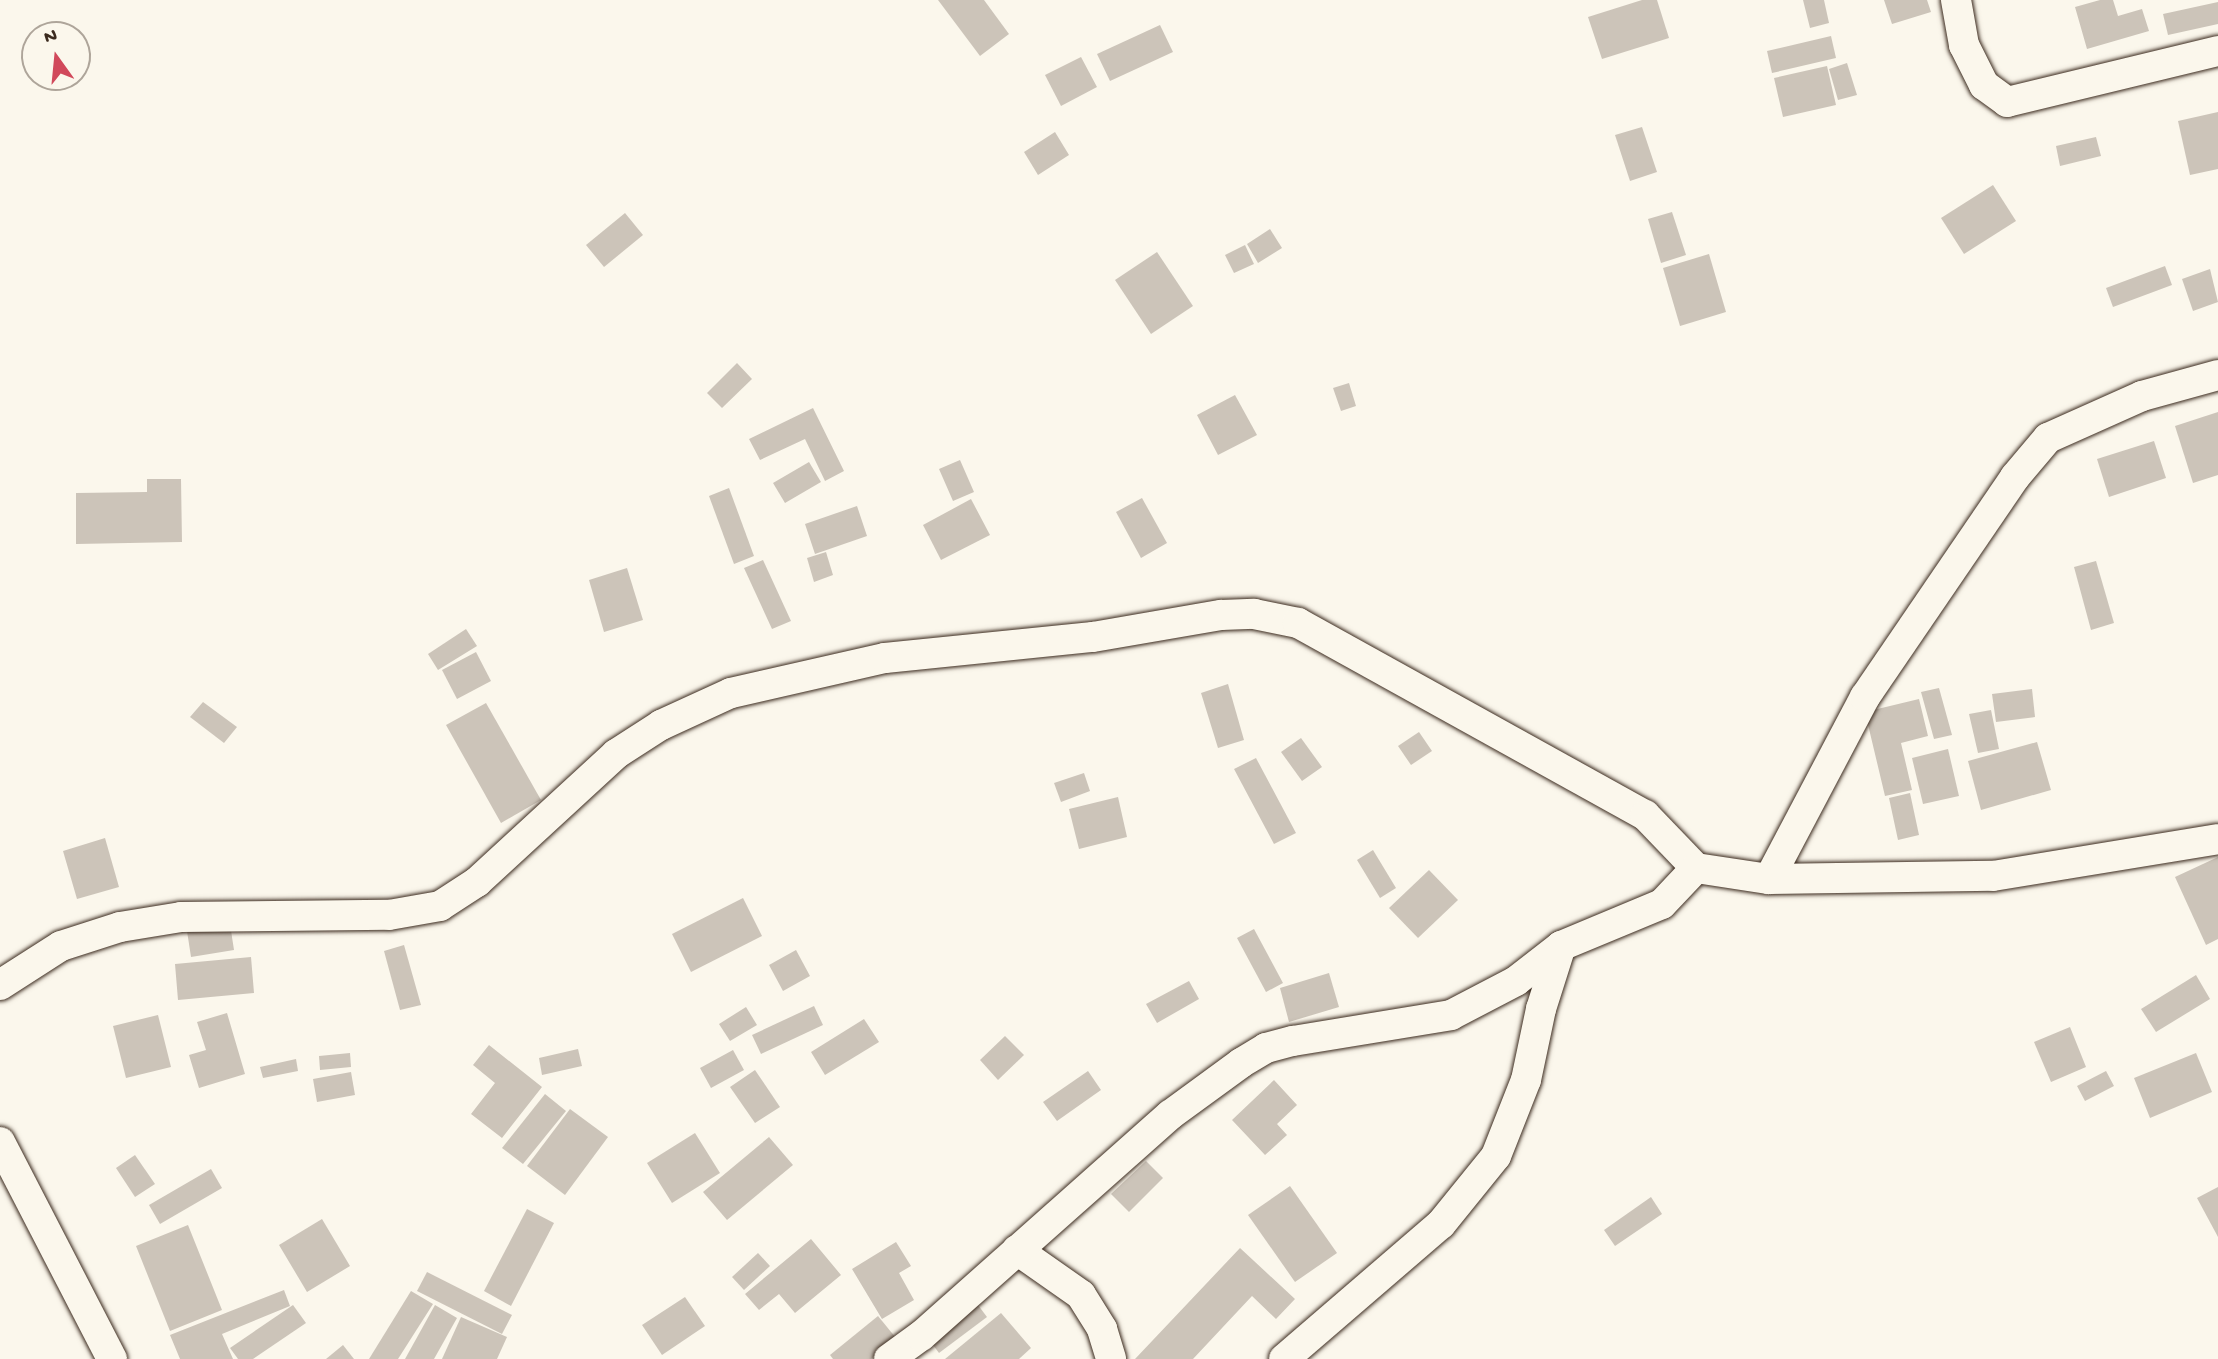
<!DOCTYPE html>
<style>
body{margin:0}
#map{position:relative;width:2218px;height:1359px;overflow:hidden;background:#fbf7ec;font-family:"Gochi Hand",sans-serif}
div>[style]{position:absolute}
.building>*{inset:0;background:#ccc4b9}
.roads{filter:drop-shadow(0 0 2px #3b2a1e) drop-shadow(0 0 2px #3b2a1e)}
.street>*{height:30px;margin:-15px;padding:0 15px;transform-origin:15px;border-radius:15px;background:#fbf7ec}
span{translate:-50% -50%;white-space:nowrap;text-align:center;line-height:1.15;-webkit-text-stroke:5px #fbf7ec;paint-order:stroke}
.north{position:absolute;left:21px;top:21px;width:70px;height:70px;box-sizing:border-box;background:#fbf7ec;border:2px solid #aea59a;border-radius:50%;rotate:345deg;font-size:19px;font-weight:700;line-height:28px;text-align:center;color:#3b2a1e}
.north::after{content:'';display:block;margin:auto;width:24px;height:32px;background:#d1495b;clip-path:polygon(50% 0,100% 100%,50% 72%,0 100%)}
</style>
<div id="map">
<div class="building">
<div style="clip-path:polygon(938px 0,984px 0,1009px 34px,980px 56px)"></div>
<div style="clip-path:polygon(1642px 0,1657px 0,1669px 38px,1602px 59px,1588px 17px)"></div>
<div style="clip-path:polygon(1803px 0,1824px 0,1829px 23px,1810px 28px)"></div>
<div style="clip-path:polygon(1884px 0,1927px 0,1931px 12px,1892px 24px)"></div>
<div style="clip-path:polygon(2100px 0,2113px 0,2118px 16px,2142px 9px,2149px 31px,2087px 49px,2075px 7px)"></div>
<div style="clip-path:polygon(2218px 2px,2218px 24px,2168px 35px,2163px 14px)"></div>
<div style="clip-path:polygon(1160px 25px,1173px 52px,1110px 81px,1097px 54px)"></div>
<div style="clip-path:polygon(1831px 36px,1836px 58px,1772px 73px,1767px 51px)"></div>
<div style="clip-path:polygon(1081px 57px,1097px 87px,1061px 106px,1045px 75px)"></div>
<div style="clip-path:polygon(1847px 63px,1857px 95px,1838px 100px,1829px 69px)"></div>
<div style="clip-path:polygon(1827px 66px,1836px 105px,1783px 117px,1774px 78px)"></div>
<div style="clip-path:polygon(2218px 112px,2218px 169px,2190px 175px,2178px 121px)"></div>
<div style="clip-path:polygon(1642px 127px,1657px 172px,1630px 181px,1615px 135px)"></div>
<div style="clip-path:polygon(1055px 132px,1069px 155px,1038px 175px,1024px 152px)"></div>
<div style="clip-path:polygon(2096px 137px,2101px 156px,2060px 166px,2056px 146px)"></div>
<div style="clip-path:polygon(1993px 185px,2016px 221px,1964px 254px,1941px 218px)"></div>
<div style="clip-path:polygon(1672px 212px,1686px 255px,1661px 263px,1648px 219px)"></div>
<div style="clip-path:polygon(625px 213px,643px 235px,604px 267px,586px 245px)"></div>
<div style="clip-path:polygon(1270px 229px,1282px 248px,1258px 263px,1247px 244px)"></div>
<div style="clip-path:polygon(1245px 245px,1254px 264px,1234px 273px,1225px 255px)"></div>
<div style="clip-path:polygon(1157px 252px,1193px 306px,1151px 334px,1115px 280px)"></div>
<div style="clip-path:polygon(1709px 254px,1726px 312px,1680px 326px,1663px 268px)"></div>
<div style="clip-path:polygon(2165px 266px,2172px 285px,2113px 307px,2106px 288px)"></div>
<div style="clip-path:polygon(2210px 269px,2218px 302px,2193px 311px,2182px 279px)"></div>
<div style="clip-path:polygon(737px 363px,752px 379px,722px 408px,707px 393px)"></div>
<div style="clip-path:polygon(1349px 383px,1356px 406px,1341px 411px,1333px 388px)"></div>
<div style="clip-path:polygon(1235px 395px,1257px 435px,1218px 455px,1197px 415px)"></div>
<div style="clip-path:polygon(813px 408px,844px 471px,825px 481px,805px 439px,760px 460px,749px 439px)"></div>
<div style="clip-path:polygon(2218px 412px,2218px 475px,2193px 483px,2175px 426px)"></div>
<div style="clip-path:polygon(2154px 441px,2166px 478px,2109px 497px,2097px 459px)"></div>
<div style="clip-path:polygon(960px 460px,974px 492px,953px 501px,939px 469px)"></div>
<div style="clip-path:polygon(809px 462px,821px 482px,785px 503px,773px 483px)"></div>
<div style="clip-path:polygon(147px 479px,181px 479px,182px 542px,76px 544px,76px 493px,147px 492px)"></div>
<div style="clip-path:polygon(729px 488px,754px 556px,734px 564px,709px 496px)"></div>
<div style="clip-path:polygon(1142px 498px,1167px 543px,1141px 558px,1116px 512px)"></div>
<div style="clip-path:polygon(971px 499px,990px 535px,941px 560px,923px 525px)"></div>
<div style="clip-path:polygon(857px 506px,867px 536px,815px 554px,805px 524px)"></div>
<div style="clip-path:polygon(826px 552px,833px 575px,814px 582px,807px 558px)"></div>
<div style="clip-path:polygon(763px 560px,791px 621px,772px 629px,744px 568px)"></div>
<div style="clip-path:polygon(2096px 561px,2114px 623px,2091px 630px,2074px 567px)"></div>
<div style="clip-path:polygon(627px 568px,643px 620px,604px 632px,589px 580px)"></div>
<div style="clip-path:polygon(466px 629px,477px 646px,438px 670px,428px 654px)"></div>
<div style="clip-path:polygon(476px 652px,491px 681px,457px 699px,442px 670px)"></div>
<div style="clip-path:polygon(1228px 684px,1244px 740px,1218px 748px,1201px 693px)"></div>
<div style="clip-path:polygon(1939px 688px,1952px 735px,1934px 739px,1921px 692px)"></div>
<div style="clip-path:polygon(2032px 689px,2035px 717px,1996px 722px,1992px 694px)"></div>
<div style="clip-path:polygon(1919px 699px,1928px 736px,1901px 743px,1912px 790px,1885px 796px,1865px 712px)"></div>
<div style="clip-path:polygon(203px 702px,237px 727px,224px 743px,190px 717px)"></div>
<div style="clip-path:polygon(486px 703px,541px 800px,501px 823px,446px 725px)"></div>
<div style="clip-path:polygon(1991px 710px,1999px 749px,1978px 753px,1969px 714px)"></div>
<div style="clip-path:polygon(1419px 732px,1432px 751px,1411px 765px,1398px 746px)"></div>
<div style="clip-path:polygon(1301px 738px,1322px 767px,1302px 781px,1281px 752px)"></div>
<div style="clip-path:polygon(2037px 742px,2051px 790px,1981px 810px,1968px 761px)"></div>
<div style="clip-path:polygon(1948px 749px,1959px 796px,1923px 804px,1912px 758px)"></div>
<div style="clip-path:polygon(1256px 758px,1296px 833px,1274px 844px,1234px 769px)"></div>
<div style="clip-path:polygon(1084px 773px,1090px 791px,1061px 802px,1054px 783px)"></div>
<div style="clip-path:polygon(1910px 793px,1919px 835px,1898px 840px,1889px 798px)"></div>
<div style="clip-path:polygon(1118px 797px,1127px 837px,1079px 849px,1069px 809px)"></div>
<div style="clip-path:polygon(105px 838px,119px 887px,77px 899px,63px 851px)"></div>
<div style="clip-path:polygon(1373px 850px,1396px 888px,1380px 898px,1357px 860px)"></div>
<div style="clip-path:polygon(2218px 857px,2218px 939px,2206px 945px,2175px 877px)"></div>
<div style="clip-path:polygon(1429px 870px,1458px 900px,1418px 938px,1389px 908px)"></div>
<div style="clip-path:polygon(743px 898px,762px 936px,691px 972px,672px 934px)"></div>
<div style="clip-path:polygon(230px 924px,234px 950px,191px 957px,187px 931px)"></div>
<div style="clip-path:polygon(1254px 929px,1283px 983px,1266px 992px,1237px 938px)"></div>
<div style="clip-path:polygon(404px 945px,421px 1005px,400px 1010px,384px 951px)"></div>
<div style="clip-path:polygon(796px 950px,810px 976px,783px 991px,769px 965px)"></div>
<div style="clip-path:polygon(251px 957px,254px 993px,178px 1000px,175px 964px)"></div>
<div style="clip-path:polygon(1329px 973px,1339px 1007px,1289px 1022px,1280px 988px)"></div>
<div style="clip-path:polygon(2196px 975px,2210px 999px,2156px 1032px,2141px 1009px)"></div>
<div style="clip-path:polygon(1189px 981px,1199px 999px,1157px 1023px,1146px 1004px)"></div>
<div style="clip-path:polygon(814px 1006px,823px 1025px,761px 1054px,752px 1035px)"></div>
<div style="clip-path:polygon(746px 1007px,757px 1025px,730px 1041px,719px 1024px)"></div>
<div style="clip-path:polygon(227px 1013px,245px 1074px,199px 1088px,189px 1055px,206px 1050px,197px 1022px)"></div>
<div style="clip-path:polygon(158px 1015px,171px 1067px,126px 1078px,113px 1026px)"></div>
<div style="clip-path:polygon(864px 1019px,879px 1042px,825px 1075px,811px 1052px)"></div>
<div style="clip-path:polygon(2070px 1027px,2086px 1067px,2051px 1082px,2034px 1042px)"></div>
<div style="clip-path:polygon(1005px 1036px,1024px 1055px,998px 1080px,980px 1060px)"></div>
<div style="clip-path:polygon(489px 1045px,542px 1087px,502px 1138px,471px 1114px,495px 1083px,473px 1065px)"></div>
<div style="clip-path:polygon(578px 1049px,582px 1066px,542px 1075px,539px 1058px)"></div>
<div style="clip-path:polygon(733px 1050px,744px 1070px,711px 1088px,700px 1068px)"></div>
<div style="clip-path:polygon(350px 1053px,351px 1067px,320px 1070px,319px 1056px)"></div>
<div style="clip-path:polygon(2196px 1053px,2212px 1092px,2150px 1118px,2134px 1078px)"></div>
<div style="clip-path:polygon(296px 1059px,298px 1071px,263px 1078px,260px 1067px)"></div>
<div style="clip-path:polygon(755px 1070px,780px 1107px,755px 1123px,730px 1087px)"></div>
<div style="clip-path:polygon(1088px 1071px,1101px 1090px,1057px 1121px,1043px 1102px)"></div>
<div style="clip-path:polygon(2106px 1071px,2114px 1086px,2085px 1101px,2077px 1086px)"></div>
<div style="clip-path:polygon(351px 1072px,355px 1095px,317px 1102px,313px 1079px)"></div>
<div style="clip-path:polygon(1274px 1080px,1297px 1105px,1277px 1124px,1287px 1135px,1265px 1155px,1232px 1120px)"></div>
<div style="clip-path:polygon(545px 1094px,566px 1111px,523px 1164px,502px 1148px)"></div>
<div style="clip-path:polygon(570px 1109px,608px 1137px,565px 1195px,527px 1166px)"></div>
<div style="clip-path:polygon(695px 1133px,720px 1173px,672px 1203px,647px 1163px)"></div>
<div style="clip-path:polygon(769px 1137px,793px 1165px,727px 1220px,703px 1192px)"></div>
<div style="clip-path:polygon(135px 1155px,155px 1184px,135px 1197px,116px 1168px)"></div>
<div style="clip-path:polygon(1146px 1161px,1163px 1178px,1129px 1212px,1111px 1194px)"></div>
<div style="clip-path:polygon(211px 1169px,222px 1188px,160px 1224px,149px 1205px)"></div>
<div style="clip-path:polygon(1290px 1186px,1337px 1253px,1295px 1282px,1248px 1215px)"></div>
<div style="clip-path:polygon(2218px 1187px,2218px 1237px,2197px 1198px)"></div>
<div style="clip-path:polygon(1651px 1197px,1662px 1214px,1615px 1246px,1604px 1230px)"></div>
<div style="clip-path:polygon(527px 1209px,554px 1223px,511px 1306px,484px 1291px)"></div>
<div style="clip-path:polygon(322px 1219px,350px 1266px,307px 1292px,279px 1245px)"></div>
<div style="clip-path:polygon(188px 1225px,222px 1310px,170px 1331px,136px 1246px)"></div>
<div style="clip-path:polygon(811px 1239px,841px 1275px,795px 1313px,779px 1294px,759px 1310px,745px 1294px)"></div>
<div style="clip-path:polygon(896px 1242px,911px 1266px,899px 1273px,914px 1300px,882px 1319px,852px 1269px)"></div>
<div style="clip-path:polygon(1240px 1248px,1295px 1299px,1276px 1319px,1252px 1296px,1193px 1359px,1135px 1359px)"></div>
<div style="clip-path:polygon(758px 1253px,770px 1266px,744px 1290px,732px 1277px)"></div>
<div style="clip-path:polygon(427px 1272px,512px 1315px,502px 1334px,417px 1291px)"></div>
<div style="clip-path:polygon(284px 1290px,290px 1306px,222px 1334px,233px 1359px,180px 1359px,170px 1335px)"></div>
<div style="clip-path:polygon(411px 1291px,433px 1304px,398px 1359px,369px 1359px)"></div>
<div style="clip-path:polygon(685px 1297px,705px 1326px,662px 1355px,642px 1325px)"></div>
<div style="clip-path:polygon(972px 1297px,987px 1317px,939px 1353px,924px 1333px)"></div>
<div style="clip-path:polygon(293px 1305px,306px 1323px,253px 1359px,238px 1359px,230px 1348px)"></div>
<div style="clip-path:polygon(435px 1305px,457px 1318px,434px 1359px,405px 1359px)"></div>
<div style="clip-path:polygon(1001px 1313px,1031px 1348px,1019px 1359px,945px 1359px)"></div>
<div style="clip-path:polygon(878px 1316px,896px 1338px,871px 1359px,833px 1359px,830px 1355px)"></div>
<div style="clip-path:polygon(461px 1317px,507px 1337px,497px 1359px,442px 1359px)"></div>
<div style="clip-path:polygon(343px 1345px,354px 1359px,326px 1359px)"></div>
</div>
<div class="roads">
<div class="street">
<div style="left:1956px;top:0;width:46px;rotate:79.9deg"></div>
<div style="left:1964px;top:45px;width:45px;rotate:63.4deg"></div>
<div style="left:1984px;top:85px;width:29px;rotate:36deg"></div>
<div style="left:2007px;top:102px;width:217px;rotate:-13.6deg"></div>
<div style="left:1769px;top:879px;width:206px;rotate:-62.2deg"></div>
<div style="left:1865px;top:697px;width:266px;rotate:-55.7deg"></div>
<div style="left:2015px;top:477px;width:51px;rotate:-49.8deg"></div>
<div style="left:2048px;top:438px;width:103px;rotate:-24.1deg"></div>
<div style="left:2142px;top:396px;width:79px;rotate:-15.4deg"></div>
<div style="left:0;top:985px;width:72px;rotate:-32.6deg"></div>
<div style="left:61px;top:946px;width:62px;rotate:-17.9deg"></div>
<div style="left:120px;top:927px;width:62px;rotate:-9.3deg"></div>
<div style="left:181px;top:917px;width:208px;rotate:-0.6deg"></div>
<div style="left:389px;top:915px;width:52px;rotate:-10deg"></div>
<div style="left:440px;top:906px;width:44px;rotate:-33deg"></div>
<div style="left:477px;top:882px;width:189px;rotate:-42.6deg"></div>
<div style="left:616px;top:754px;width:54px;rotate:-32.8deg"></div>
<div style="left:661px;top:725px;width:77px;rotate:-24.6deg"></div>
<div style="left:731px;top:693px;width:158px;rotate:-12.8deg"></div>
<div style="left:885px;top:658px;width:209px;rotate:-5.8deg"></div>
<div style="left:1093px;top:637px;width:130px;rotate:-9.8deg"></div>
<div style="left:1221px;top:615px;width:33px;rotate:-2deg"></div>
<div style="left:1254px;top:614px;width:45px;rotate:11.6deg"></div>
<div style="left:1298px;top:623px;width:397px;rotate:29deg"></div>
<div style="left:1645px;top:815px;width:74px;rotate:46.1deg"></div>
<div style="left:0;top:1142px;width:244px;rotate:62.7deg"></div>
<div style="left:1017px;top:1250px;width:78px;rotate:35.1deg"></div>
<div style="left:1081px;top:1295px;width:40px;rotate:58deg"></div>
<div style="left:1102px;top:1329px;width:31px;rotate:73deg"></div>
<div style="left:889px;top:1359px;width:39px;rotate:-36deg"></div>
<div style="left:921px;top:1336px;width:333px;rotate:-41.6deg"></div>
<div style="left:1170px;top:1115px;width:88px;rotate:-36.2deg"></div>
<div style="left:1241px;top:1063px;width:29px;rotate:-31deg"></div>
<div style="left:1266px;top:1048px;width:28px;rotate:-15deg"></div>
<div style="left:1293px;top:1041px;width:160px;rotate:-9.3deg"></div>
<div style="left:1451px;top:1015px;width:73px;rotate:-27.6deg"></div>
<div style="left:1516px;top:981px;width:57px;rotate:-37.9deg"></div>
<div style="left:1284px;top:1359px;width:207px;rotate:-40.7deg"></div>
<div style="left:1441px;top:1224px;width:87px;rotate:-51deg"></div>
<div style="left:1496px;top:1156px;width:82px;rotate:-68.5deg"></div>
<div style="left:1526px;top:1080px;width:73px;rotate:-78.1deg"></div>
<div style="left:1541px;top:1009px;width:66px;rotate:-72.4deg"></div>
<div style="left:1561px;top:946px;width:109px;rotate:-22.6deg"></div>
<div style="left:1662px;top:904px;width:50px;rotate:-46.6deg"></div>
<div style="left:1696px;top:868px;width:74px;rotate:8.6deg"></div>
<div style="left:1769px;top:879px;width:224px;rotate:-0.8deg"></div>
<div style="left:1993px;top:876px;width:228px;rotate:-9.3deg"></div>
</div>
</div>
<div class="north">N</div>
</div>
